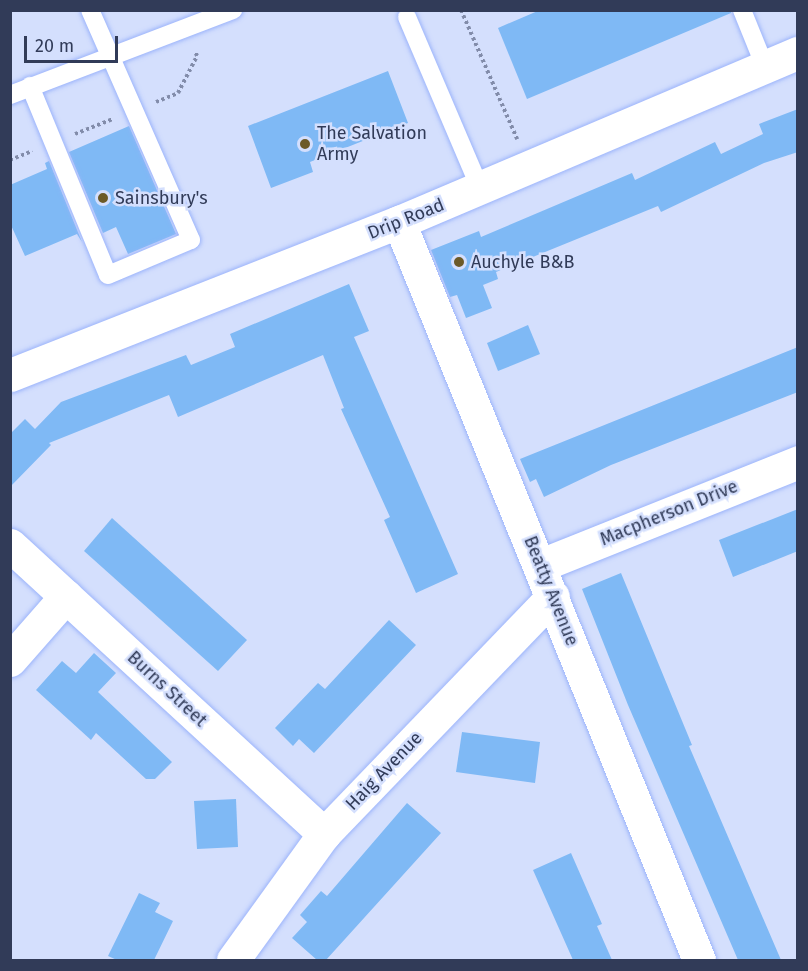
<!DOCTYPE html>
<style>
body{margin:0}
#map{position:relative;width:808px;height:971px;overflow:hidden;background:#d4dffd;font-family:"Fira Sans",sans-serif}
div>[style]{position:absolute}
.building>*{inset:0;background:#7fb9f5}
.path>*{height:4px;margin-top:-2px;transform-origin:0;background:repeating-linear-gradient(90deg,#828caa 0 3px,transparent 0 6px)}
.roads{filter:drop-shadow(0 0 2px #9cb4fb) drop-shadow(0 0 2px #9cb4fb)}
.lane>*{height:18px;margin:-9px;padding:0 9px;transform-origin:9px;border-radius:9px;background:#fff}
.street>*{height:33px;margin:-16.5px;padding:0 16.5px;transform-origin:16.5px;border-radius:16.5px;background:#fff}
.dots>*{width:16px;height:16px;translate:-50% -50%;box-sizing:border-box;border:3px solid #d4dffd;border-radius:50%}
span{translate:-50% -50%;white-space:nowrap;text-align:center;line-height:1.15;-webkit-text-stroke:5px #d4dffd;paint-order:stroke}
.poi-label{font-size:18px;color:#313b58}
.left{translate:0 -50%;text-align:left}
.street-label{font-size:18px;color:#313b58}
.frame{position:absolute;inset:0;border:12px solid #313b58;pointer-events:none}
.scale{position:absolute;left:24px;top:36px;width:94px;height:27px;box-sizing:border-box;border:3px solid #313b58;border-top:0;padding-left:8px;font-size:18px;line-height:21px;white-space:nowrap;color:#313b58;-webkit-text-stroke:4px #d4dffd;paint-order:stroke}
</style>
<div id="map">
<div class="building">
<div style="clip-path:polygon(540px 10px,731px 10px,731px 13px,527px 99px,498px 28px)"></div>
<div style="clip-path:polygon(388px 71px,408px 123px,310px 162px,313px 172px,271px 188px,248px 126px)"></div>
<div style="clip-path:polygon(798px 109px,798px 152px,764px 163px,661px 212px,658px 206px,496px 272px,498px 279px,483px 285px,492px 308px,466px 318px,457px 295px,450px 297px,431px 250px,479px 231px,481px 237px,632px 173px,635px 180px,715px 142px,721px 154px,763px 134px,759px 124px)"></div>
<div style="clip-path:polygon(129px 126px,176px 234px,128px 254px,116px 227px,103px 233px,69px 152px)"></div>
<div style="clip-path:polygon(49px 161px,82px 242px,77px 234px,25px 256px,10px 223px,10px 185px,47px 169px,45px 163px)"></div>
<div style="clip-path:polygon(349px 284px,369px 331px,354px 337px,458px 574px,416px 593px,384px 520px,390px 517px,341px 409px,344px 408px,323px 355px,178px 417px,169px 395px,49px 443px,51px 445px,10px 487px,10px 434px,25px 419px,35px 429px,61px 402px,186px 355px,191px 365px,235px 347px,230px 334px)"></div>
<div style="clip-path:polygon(528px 325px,540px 354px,498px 371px,487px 343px)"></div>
<div style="clip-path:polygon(798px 347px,798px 392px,611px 465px,544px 497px,536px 479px,530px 482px,520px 459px)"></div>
<div style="clip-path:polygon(798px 509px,798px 551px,733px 577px,719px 540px)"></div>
<div style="clip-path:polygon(112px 518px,247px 640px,218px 671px,84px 551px)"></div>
<div style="clip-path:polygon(621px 573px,692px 745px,689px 746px,781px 960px,738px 960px,628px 705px,582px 589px)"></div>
<div style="clip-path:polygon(389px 620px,416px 645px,314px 753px,299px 739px,293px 746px,275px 728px,318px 683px,325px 689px)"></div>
<div style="clip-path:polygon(94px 653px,116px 673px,98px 692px,172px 762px,155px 779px,146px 779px,96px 733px,91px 740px,36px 690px,62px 661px,76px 673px)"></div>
<div style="clip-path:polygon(462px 732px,540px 742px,535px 783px,456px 772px)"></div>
<div style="clip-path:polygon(236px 799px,238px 847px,197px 849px,194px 801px)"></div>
<div style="clip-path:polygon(407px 803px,441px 833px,326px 960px,317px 960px,292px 938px,307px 922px,300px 915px,321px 891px,327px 896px)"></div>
<div style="clip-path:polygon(571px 853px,602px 924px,597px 926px,612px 960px,573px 960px,533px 870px)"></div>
<div style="clip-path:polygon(139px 893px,160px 903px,155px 912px,173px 921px,154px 960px,117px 960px,108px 956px)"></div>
</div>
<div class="path">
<div style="left:461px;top:10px;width:141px;rotate:66.5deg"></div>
<div style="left:156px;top:102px;width:24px;rotate:-22deg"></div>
<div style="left:178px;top:93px;width:42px;rotate:-62.8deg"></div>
<div style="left:197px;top:56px;width:5px;rotate:-112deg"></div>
<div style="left:75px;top:134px;width:41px;rotate:-21.5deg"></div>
<div style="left:10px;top:160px;width:24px;rotate:-22deg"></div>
</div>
<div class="roads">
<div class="lane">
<div style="left:742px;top:10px;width:61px;rotate:68deg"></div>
<div style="left:407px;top:17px;width:186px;rotate:66.9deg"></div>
<div style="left:30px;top:86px;width:204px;rotate:67.6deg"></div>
<div style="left:108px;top:275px;width:90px;rotate:-22.9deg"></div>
<div style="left:191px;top:240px;width:251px;rotate:-113.7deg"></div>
<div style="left:10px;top:95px;width:239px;rotate:-20.9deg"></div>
</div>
<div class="street">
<div style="left:399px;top:222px;width:797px;rotate:67.88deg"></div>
<div style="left:10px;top:375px;width:418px;rotate:-21.5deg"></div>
<div style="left:399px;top:222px;width:433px;rotate:-23deg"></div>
<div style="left:10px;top:545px;width:427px;rotate:42.6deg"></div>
<div style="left:541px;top:565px;width:277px;rotate:-21.8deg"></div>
<div style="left:10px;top:660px;width:85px;rotate:-48.8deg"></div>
<div style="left:233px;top:960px;width:155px;rotate:-54.2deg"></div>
<div style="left:324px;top:834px;width:330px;rotate:-46.1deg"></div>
</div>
</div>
<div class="dots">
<div style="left:305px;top:144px;background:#6c5a28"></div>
<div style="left:103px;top:198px;background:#6c5a28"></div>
<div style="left:459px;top:262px;background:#6c5a28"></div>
</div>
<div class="poi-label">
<span class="left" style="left:317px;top:144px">The Salvation<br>Army</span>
<span class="left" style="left:115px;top:198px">Sainsbury's</span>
<span class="left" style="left:471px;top:262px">Auchyle B&amp;B</span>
</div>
<div class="street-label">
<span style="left:406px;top:219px;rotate:-22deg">Drip Road</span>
<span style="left:669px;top:513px;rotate:-22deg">Macpherson Drive</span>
<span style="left:551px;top:591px;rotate:68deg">Beatty Avenue</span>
<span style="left:167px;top:689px;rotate:43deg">Burns Street</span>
<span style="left:384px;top:771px;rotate:-46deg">Haig Avenue</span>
</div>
<div class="frame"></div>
<div class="scale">20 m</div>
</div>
